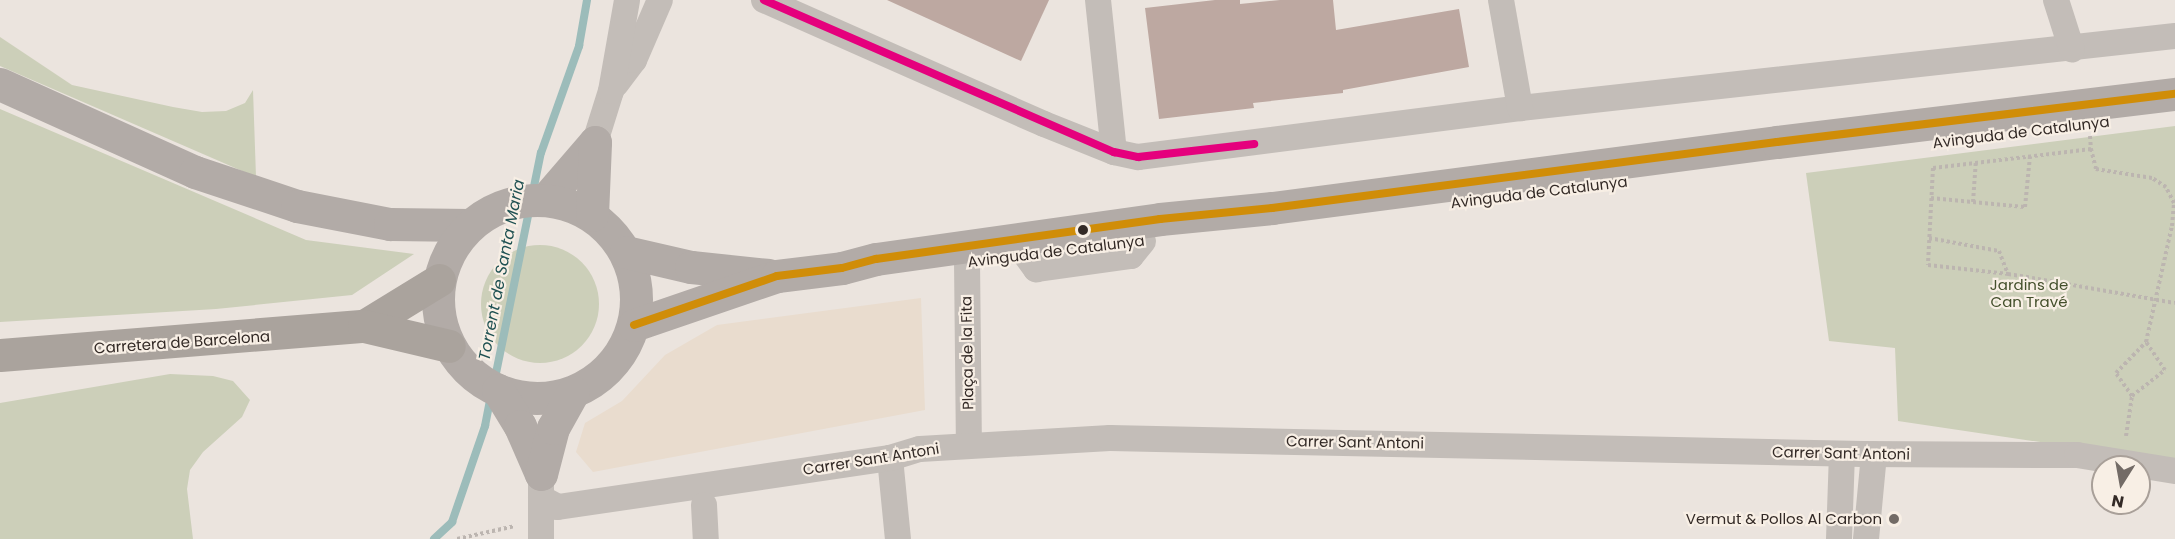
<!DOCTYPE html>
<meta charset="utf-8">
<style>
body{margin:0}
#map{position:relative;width:2175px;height:539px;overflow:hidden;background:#ebe4de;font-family:Poppins,sans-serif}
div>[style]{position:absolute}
.green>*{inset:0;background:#cccfb9}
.round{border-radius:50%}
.plaza>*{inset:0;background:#e9dcce}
.stream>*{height:8px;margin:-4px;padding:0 4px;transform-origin:4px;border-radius:4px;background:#9cbcba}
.building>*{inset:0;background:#bda8a1}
.path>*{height:4px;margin-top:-2px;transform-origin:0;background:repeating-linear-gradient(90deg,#bcb5b0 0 3px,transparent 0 6px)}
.minor>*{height:26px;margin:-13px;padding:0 13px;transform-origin:13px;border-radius:13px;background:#c3bdb8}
.major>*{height:33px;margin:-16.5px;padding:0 16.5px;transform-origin:16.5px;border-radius:16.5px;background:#b2aba7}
.major>.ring{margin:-16.5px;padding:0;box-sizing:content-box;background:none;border:33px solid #b2aba7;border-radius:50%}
.highway>*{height:33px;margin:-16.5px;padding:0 16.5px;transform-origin:16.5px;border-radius:16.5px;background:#aaa39d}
.bus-1>*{height:8px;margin:-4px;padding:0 4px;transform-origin:4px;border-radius:4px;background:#d08d08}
.bus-2>*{height:8px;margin:-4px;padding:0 4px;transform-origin:4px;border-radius:4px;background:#e5007d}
.dots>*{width:16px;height:16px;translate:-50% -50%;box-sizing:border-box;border:3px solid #f8efe5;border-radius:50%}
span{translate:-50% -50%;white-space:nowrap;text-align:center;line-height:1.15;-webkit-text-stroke:4.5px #f8efe5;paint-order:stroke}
.street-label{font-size:15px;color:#332a26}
.park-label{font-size:15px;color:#44502c}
.poi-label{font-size:15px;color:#332a26}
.right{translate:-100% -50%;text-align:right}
.water-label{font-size:16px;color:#1f5152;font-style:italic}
.north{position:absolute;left:2091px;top:455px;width:60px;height:60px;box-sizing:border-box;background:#f8efe5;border:2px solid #a9a099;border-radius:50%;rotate:191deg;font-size:16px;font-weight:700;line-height:24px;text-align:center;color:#332a26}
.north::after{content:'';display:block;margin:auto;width:21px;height:27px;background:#736b66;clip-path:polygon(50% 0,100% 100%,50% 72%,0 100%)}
</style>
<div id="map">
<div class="green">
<div style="clip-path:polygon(0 37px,72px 85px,173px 107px,202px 112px,226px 111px,245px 103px,253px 90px,256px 177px,0 66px)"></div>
<div style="clip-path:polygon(0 109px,306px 240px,414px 254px,352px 295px,216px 309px,0 322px)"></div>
<div style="clip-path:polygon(2175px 126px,2175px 462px,1898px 421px,1895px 348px,1829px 341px,1806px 173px)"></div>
<div class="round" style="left:481px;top:245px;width:118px;height:118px"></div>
<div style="clip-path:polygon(170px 374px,213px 376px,233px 381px,250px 400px,242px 417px,203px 452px,190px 470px,187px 489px,193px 539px,0 539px,0 403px)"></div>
</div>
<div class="plaza">
<div style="clip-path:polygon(921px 298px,925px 410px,593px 472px,576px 452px,585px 423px,622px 401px,665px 355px,717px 325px)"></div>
</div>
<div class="stream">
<div style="left:494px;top:383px;width:235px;rotate:-78.5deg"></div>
<div style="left:541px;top:153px;width:114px;rotate:-70.4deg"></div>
<div style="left:579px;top:46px;width:47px;rotate:-80.1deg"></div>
<div style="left:434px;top:539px;width:25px;rotate:-43deg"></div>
<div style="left:452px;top:522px;width:102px;rotate:-71deg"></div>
<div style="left:485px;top:426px;width:31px;rotate:-79deg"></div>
</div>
<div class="building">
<div style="clip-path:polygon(887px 0,1049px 0,1021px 61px)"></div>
<div style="clip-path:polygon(1215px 0,1240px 0,1240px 4px,1280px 0,1333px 0,1336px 30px,1459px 9px,1469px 67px,1343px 90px,1343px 93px,1253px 103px,1254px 108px,1159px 119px,1145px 8px)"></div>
</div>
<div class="path">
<div style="left:2090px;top:136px;width:13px;rotate:86deg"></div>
<div style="left:1931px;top:198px;width:94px;rotate:5.5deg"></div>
<div style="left:2025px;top:207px;width:51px;rotate:-84.4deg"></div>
<div style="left:1973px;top:202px;width:39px;rotate:-86deg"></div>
<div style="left:1929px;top:238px;width:71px;rotate:10.5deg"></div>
<div style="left:1999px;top:251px;width:25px;rotate:69deg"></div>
<div style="left:2132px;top:396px;width:42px;rotate:-38.2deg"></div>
<div style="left:2165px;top:370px;width:34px;rotate:-124deg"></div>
<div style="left:2126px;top:436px;width:40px;rotate:-81.5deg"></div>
<div style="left:2132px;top:396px;width:28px;rotate:-125deg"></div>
<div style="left:2116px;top:373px;width:43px;rotate:-45.9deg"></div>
<div style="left:2146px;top:342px;width:119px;rotate:-77.4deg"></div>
<div style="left:2172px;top:226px;width:23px;rotate:-85deg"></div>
<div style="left:2174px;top:203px;width:18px;rotate:-117deg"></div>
<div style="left:2166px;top:187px;width:17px;rotate:-147deg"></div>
<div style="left:2152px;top:178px;width:57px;rotate:-170.9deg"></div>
<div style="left:2096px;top:169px;width:21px;rotate:-104deg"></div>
<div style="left:2091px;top:149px;width:159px;rotate:173.1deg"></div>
<div style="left:1933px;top:168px;width:97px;rotate:93deg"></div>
<div style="left:1928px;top:265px;width:81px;rotate:6.4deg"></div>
<div style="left:2008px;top:274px;width:24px;rotate:9deg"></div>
<div style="left:2032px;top:278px;width:145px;rotate:9.9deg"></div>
<div style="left:457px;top:539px;width:59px;rotate:-12.6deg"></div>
</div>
<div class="minor">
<div style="left:764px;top:0;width:306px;rotate:23.9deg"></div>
<div style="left:1044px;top:124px;width:75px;rotate:21.8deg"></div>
<div style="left:1114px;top:152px;width:25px;rotate:12deg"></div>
<div style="left:1138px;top:157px;width:385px;rotate:-7.3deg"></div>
<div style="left:1520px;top:108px;width:659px;rotate:-6.27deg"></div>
<div style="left:1098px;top:0;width:153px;rotate:84deg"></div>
<div style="left:1501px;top:0;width:110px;rotate:80deg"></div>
<div style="left:2056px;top:0;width:52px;rotate:72.3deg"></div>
<div style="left:616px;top:84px;width:30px;rotate:-53deg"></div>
<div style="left:634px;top:60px;width:65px;rotate:-66.6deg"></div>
<div style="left:595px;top:142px;width:53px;rotate:-72.6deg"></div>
<div style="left:611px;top:91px;width:92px;rotate:-80deg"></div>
<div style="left:1025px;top:254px;width:19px;rotate:54deg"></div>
<div style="left:1036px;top:269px;width:96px;rotate:-7.8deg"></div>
<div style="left:1131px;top:256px;width:19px;rotate:-51deg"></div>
<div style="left:967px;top:261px;width:184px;rotate:89.4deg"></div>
<div style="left:890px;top:458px;width:81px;rotate:84.4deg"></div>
<div style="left:541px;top:498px;width:19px;rotate:28deg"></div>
<div style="left:558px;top:507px;width:336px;rotate:-8.4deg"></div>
<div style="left:890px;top:458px;width:31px;rotate:-17deg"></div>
<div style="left:920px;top:449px;width:190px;rotate:-3.3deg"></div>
<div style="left:1110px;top:438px;width:753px;rotate:1.22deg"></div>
<div style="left:1863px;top:454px;width:214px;rotate:0.3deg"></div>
<div style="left:2077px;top:455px;width:99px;rotate:9.3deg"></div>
<div style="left:704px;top:505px;width:34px;rotate:87deg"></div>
<div style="left:541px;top:539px;width:54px;rotate:-90deg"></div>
<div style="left:1839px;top:539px;width:85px;rotate:-88deg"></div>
<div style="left:1866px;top:539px;width:85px;rotate:-84.6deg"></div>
</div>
<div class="major">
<div style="left:0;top:84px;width:214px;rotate:24.3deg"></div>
<div style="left:195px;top:172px;width:108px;rotate:18.4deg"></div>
<div style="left:297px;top:206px;width:95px;rotate:11deg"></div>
<div style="left:390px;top:224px;width:80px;rotate:0.7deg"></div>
<div style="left:546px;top:199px;width:75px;rotate:-49.3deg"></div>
<div class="ring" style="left:438px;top:200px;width:165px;height:165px"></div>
<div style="left:592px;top:215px;width:73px;rotate:-87.6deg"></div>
<div style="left:626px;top:252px;width:67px;rotate:13deg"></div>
<div style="left:691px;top:267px;width:78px;rotate:5.9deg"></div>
<div style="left:634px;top:325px;width:151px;rotate:-18.9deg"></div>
<div style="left:777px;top:276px;width:65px;rotate:-7deg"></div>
<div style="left:842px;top:268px;width:35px;rotate:-15deg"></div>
<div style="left:876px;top:259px;width:287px;rotate:-8deg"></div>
<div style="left:1160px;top:219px;width:113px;rotate:-5.6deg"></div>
<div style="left:1272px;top:208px;width:509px;rotate:-7.45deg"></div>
<div style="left:1777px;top:142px;width:401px;rotate:-6.9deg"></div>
<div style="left:498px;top:390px;width:42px;rotate:58.6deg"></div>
<div style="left:520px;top:426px;width:52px;rotate:66.4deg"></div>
<div style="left:541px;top:474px;width:48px;rotate:-75.4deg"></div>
<div style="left:553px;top:428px;width:41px;rotate:-60.9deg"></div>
</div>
<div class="highway">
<div style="left:364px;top:326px;width:88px;rotate:-31.5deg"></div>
<div style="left:0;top:355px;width:365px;rotate:-4.6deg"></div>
<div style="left:364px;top:326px;width:87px;rotate:13.2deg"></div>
</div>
<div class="bus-1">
<div style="left:634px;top:325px;width:151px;rotate:-18.9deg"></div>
<div style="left:777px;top:276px;width:65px;rotate:-7deg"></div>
<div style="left:842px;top:268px;width:35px;rotate:-15deg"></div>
<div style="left:876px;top:259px;width:287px;rotate:-8deg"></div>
<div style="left:1160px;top:219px;width:113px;rotate:-5.6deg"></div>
<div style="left:1272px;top:208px;width:509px;rotate:-7.45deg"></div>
<div style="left:1777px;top:142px;width:401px;rotate:-6.9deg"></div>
</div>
<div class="bus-2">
<div style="left:764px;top:0;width:382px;rotate:23.5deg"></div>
<div style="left:1114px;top:152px;width:25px;rotate:12deg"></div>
<div style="left:1138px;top:157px;width:117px;rotate:-6.4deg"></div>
</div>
<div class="dots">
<div style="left:1083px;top:230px;background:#332a26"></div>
<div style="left:1894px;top:519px;background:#736b66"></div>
</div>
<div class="street-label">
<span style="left:2021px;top:132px;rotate:-7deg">Avinguda de Catalunya</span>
<span style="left:1539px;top:192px;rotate:-7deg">Avinguda de Catalunya</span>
<span style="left:1056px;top:251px;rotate:-7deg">Avinguda de Catalunya</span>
<span style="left:182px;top:342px;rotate:-4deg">Carretera de Barcelona</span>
<span style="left:967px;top:353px;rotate:-91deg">Plaça de la Fita</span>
<span style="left:1355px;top:442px;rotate:1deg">Carrer Sant Antoni</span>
<span style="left:1841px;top:453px;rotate:1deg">Carrer Sant Antoni</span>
<span style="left:871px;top:459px;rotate:-9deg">Carrer Sant Antoni</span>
</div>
<div class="park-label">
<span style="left:2029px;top:293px">Jardins de<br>Can Travé</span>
</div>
<div class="poi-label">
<span class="right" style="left:1882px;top:519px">Vermut &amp; Pollos Al Carbon</span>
</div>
<div class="water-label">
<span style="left:502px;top:270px;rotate:-79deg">Torrent de Santa Maria</span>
</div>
<div class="north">N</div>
</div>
